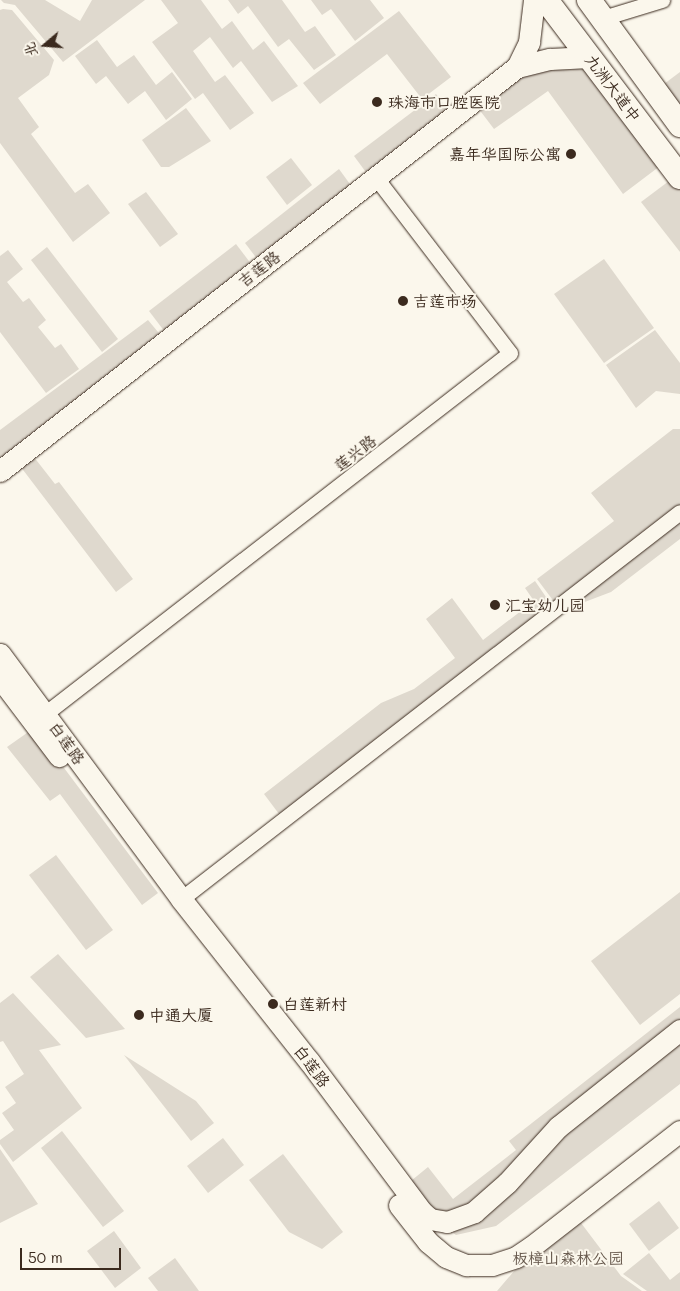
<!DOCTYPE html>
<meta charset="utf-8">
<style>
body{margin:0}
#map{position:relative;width:680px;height:1291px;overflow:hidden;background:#fbf7ec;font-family:Mali,"LXGW WenKai TC",sans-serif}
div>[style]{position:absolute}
.green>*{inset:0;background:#dfd9ce}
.roads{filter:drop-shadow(0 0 1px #3b2a1e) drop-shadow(0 0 1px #3b2a1e)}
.minor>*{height:15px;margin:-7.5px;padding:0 7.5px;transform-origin:7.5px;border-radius:7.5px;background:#fbf7ec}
.secondary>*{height:21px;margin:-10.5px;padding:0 10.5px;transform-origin:10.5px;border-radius:10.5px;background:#fbf7ec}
.primary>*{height:24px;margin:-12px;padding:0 12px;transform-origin:12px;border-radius:12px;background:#fbf7ec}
.dots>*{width:14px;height:14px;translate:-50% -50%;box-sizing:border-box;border:2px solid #fbf7ec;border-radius:50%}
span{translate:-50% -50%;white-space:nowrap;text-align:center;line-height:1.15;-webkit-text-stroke:4px #fbf7ec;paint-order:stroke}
.street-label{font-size:16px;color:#3b2a1e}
.poi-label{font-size:16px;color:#3b2a1e}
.left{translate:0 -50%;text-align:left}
.right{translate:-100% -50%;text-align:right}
.park-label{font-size:16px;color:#64564a}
.north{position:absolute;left:20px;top:20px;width:50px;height:50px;-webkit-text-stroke:4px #fbf7ec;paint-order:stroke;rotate:252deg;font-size:14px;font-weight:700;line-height:20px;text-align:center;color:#3b2a1e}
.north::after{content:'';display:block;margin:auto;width:18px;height:22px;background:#3b2a1e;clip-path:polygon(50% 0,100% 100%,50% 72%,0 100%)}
.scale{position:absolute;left:20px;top:1248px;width:101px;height:22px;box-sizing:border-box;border:2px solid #3b2a1e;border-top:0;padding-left:6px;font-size:15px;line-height:18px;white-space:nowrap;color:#3b2a1e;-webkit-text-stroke:4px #fbf7ec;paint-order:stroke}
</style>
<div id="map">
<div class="green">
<div style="clip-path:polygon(1px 0,45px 0,80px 21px,92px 0,145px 0,63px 62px,15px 5px,4px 3px)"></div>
<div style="clip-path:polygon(161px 0,201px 0,222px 29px,232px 21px,253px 50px,264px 41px,298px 86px,272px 102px,241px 61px,233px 68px,210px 37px,193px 51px,215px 82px,225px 75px,254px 113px,230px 130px,203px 93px,195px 99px,152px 42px,178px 23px)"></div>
<div style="clip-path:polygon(228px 0,282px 0,305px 32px,315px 26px,336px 55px,314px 70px,289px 39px,278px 47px,248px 6px,238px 14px)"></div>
<div style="clip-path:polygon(311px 0,370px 0,384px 18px,355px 41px,331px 9px,322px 15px)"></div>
<div style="clip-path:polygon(3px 9px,12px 10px,54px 60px,49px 75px,18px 98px,39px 127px,31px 134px,75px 193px,88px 184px,110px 213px,73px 242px,0 143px,0 10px)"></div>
<div style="clip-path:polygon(399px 11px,451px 77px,422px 99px,387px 54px,320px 104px,303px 83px)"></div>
<div style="clip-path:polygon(97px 40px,117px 67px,134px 55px,156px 85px,172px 72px,192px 99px,166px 120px,145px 91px,128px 104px,106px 76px,96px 84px,75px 56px)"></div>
<div style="clip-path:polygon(589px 62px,664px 163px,623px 194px,548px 91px,494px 129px,475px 104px,519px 71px)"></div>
<div style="clip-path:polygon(680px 72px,680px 114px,660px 87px)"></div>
<div style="clip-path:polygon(436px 94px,450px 113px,368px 175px,354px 156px)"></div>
<div style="clip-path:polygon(186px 108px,211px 141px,169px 167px,161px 167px,142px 140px)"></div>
<div style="clip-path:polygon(291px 158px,312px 185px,287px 205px,266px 177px)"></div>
<div style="clip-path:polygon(339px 169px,355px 191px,261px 264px,245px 243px)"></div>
<div style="clip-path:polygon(677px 175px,680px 179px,680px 252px,641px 202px)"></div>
<div style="clip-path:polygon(146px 192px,178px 234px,160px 247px,128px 204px)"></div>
<div style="clip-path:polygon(236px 244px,255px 269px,168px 336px,149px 311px)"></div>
<div style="clip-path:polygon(47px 247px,118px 339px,102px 352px,31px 260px)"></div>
<div style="clip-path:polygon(8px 250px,23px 269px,7px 282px,23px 302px,29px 298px,46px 320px,38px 327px,55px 348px,61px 344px,79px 369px,46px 393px,0 332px,0 256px)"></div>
<div style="clip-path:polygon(604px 259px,654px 328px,604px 363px,554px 294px)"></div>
<div style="clip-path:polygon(148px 320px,163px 338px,0 467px,0 430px)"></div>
<div style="clip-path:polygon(655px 330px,680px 363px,680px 394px,656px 391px,636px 408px,606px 365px)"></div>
<div style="clip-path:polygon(673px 429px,680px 429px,680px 539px,611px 592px,561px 611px,537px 579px,614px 521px,591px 493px)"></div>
<div style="clip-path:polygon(30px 452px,55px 484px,59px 482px,133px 579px,116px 592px,17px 462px)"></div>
<div style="clip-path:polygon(535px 581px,557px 613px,285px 822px,264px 794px,381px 703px,414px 689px,455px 658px,426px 619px,452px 598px,483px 640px,534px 601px,525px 588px)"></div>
<div style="clip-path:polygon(34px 728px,158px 893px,142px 905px,60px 794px,50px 801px,7px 747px)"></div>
<div style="clip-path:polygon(56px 855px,113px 930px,86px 950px,29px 875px)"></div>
<div style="clip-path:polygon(680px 892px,680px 994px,640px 1025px,591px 961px)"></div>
<div style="clip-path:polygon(58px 954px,125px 1029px,86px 1038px,30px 977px)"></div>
<div style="clip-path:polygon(13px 993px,61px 1045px,39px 1050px,82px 1108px,13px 1162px,0 1144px,0 1140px,14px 1130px,2px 1113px,16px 1103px,5px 1087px,24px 1074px,3px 1041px,0 1042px,0 1003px)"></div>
<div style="clip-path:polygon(680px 1007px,680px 1084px,496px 1226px,456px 1235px,427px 1214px,406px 1185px,428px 1167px,453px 1199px,516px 1150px,509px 1141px)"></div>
<div style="clip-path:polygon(124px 1055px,196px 1101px,214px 1123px,191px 1141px)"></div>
<div style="clip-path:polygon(62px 1131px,124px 1211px,103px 1227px,41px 1148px)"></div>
<div style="clip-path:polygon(223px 1138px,244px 1165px,208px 1193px,187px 1166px)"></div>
<div style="clip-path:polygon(0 1149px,38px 1204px,0 1223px)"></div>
<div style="clip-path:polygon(283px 1154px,343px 1232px,322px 1249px,289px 1232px,249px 1180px)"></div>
<div style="clip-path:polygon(659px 1201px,679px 1228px,649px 1251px,629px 1224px)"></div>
<div style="clip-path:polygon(569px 1207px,621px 1276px,642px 1291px,497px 1291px)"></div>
<div style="clip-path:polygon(114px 1231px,141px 1268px,115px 1288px,87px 1251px)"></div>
<div style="clip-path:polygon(649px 1253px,670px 1280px,680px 1272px,680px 1291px,647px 1291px,623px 1274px)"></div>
<div style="clip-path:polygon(175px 1258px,199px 1291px,158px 1291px,148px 1278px)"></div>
</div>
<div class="roads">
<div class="minor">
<div style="left:603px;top:18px;width:62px;rotate:-17deg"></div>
<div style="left:46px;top:713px;width:587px;rotate:-37.81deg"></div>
<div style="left:510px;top:353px;width:220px;rotate:-127.4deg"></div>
<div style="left:181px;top:899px;width:631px;rotate:-37.8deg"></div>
</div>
<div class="secondary">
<div style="left:517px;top:67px;width:28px;rotate:-64deg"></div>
<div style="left:529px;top:42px;width:42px;rotate:-83.2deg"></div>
<div style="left:0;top:471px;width:656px;rotate:-38.01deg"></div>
<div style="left:517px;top:67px;width:34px;rotate:-14deg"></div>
<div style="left:550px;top:59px;width:39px;rotate:-3deg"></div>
<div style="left:0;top:654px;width:305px;rotate:53.5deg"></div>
<div style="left:181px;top:899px;width:206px;rotate:51.7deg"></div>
<div style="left:309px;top:1061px;width:189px;rotate:53.2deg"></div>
<div style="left:422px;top:1212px;width:11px;rotate:41deg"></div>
<div style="left:430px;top:1219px;width:17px;rotate:10deg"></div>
<div style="left:447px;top:1222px;width:29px;rotate:-20deg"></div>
<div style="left:474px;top:1212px;width:44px;rotate:-41.3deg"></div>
<div style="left:507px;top:1183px;width:76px;rotate:-47.7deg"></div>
<div style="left:558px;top:1127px;width:156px;rotate:-38.5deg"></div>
<div style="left:0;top:678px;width:98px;rotate:52.9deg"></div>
<div style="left:399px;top:1205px;width:47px;rotate:51.9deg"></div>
<div style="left:428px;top:1242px;width:23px;rotate:40deg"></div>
<div style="left:446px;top:1257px;width:22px;rotate:22deg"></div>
<div style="left:466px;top:1265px;width:26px"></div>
<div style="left:492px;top:1265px;width:25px;rotate:-18deg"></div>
<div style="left:516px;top:1257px;width:18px;rotate:-34deg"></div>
<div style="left:531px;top:1247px;width:189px;rotate:-37.9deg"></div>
</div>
<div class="primary">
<div style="left:546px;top:0;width:222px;rotate:52.9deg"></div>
<div style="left:589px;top:0;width:155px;rotate:53.9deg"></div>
</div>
</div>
<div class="dots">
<div style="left:377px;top:102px;background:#3b2a1e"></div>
<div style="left:571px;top:154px;background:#3b2a1e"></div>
<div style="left:403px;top:301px;background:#3b2a1e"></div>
<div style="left:495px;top:605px;background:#3b2a1e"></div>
<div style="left:273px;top:1004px;background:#3b2a1e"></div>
<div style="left:139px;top:1015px;background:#3b2a1e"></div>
</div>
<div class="street-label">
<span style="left:613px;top:88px;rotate:53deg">九洲大道中</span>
<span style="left:259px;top:269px;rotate:-38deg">吉莲路</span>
<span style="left:355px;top:453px;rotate:-38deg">莲兴路</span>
<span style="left:67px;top:743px;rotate:54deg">白莲路</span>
<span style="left:312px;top:1066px;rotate:53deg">白莲路</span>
</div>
<div class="poi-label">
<span class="left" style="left:388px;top:102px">珠海市口腔医院</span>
<span class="right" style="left:561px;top:154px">嘉年华国际公寓</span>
<span class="left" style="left:413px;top:301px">吉莲市场</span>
<span class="left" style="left:505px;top:605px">汇宝幼儿园</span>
<span class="left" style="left:283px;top:1004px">白莲新村</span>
<span class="left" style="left:149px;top:1015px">中通大厦</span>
</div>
<div class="park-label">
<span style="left:568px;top:1258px">板樟山森林公园</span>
</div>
<div class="north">北</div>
<div class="scale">50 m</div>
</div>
